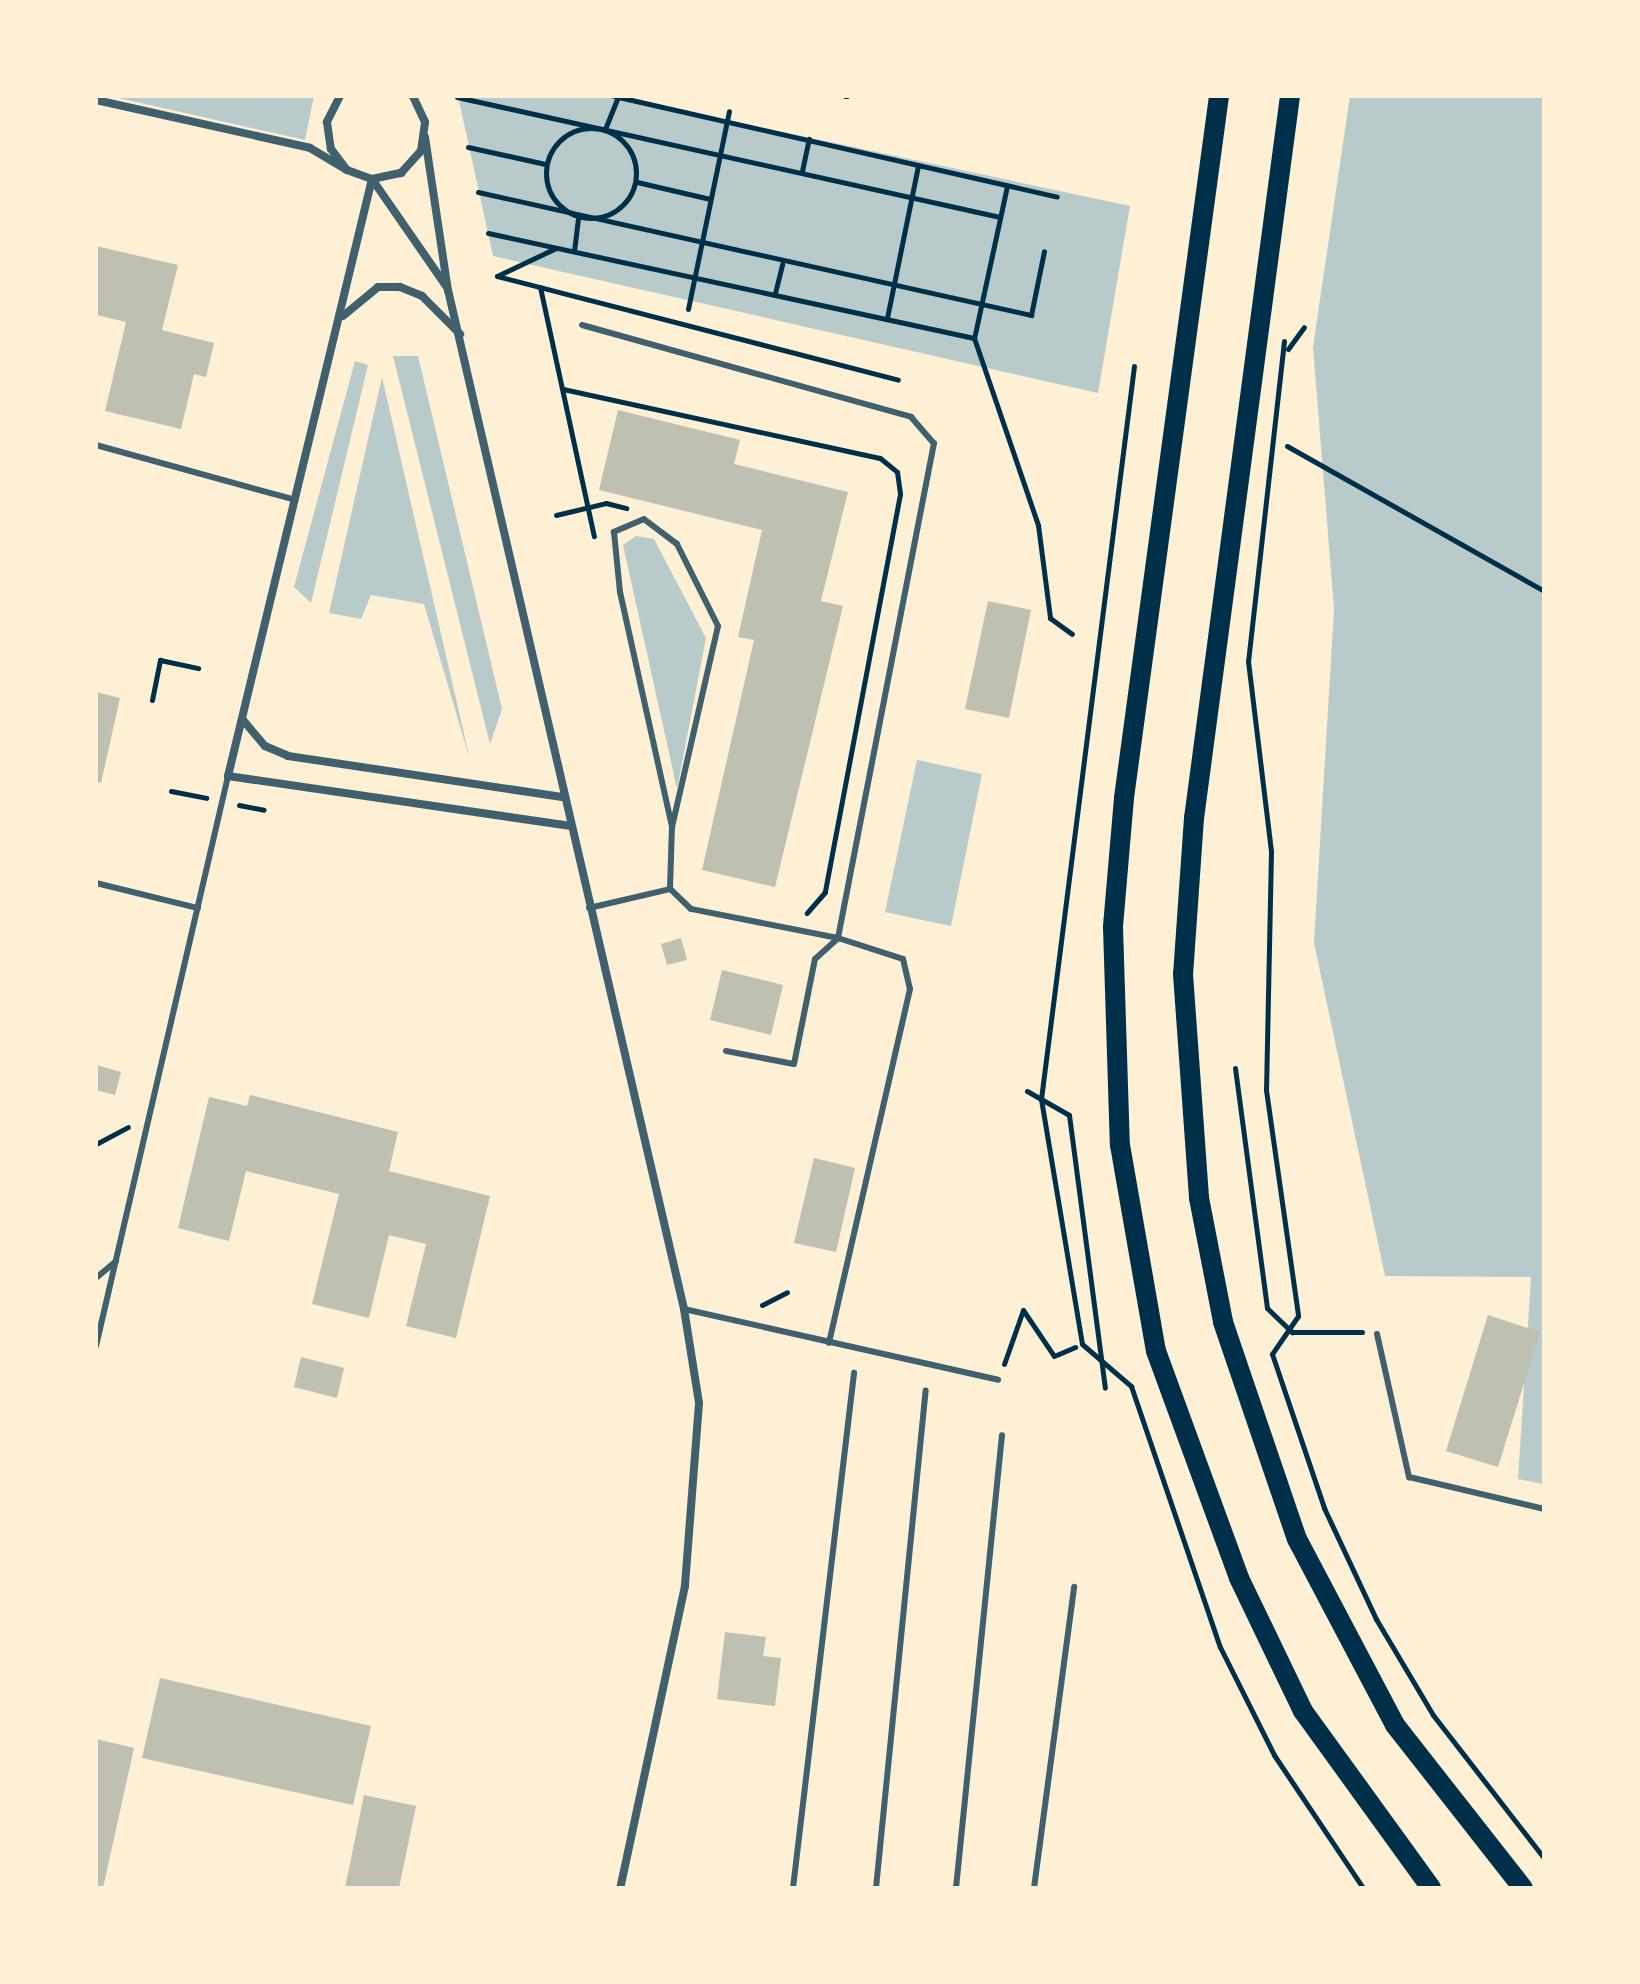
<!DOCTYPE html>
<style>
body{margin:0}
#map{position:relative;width:1640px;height:1984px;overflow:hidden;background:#fdf0d5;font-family:"PT Sans",sans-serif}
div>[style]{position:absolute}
.green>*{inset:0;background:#b9caca}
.building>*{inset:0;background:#bec0b2}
.path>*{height:5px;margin:-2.5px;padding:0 2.5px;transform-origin:2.5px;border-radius:2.5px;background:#003049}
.path>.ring{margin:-2.5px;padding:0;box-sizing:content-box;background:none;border:5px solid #003049;border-radius:50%}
.service>*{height:6px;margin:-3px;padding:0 3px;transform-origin:3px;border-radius:3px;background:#3f606c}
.minor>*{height:8px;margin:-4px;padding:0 4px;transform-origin:4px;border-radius:4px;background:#3f606c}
.primary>*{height:20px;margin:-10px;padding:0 10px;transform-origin:10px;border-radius:10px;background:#003049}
span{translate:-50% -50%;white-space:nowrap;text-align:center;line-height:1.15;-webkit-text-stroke:8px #fdf0d5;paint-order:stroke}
.frame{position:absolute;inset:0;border:98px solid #fdf0d5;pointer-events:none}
</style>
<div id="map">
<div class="green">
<div style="clip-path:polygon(110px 96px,314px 96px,305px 140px)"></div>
<div style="clip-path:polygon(458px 96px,614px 96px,1130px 206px,1098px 393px,493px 256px)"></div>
<div style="clip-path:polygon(1350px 96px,1544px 96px,1544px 1484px,1518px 1479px,1531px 1277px,1385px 1276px,1314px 943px,1334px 609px,1313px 347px)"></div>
<div style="clip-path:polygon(393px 356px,418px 356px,502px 709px,490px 744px)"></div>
<div style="clip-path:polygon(355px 361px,368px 365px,311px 603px,294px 587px)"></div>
<div style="clip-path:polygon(382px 377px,470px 760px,424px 604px,371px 595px,361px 619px,329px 613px)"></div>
<div style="clip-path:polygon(636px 536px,654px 539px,706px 638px,677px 789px,623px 545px)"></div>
<div style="clip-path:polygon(917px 760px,982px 774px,951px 926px,885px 912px)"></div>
</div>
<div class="building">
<div style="clip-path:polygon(96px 246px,178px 265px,162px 330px,214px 343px,206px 377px,194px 374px,181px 429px,105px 411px,126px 322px,96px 315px)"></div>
<div style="clip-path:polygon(618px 410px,740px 440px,734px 464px,848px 492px,821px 601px,843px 606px,775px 887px,702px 870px,754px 640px,738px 637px,762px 530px,599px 490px)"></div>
<div style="clip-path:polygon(988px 601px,1031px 610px,1009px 718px,965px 709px)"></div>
<div style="clip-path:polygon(96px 692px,120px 698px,101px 783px,96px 782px)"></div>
<div style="clip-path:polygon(681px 938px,687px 960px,667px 965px,661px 944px)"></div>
<div style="clip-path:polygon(722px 970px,783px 985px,771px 1035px,710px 1020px)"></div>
<div style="clip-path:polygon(96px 1065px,121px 1072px,115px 1095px,96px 1090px)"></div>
<div style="clip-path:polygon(250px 1095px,398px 1132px,389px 1171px,490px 1196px,456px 1338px,406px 1326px,426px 1244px,389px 1235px,369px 1318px,312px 1304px,339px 1194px,246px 1171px,229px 1241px,178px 1228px,209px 1097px,247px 1106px)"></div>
<div style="clip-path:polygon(814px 1158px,855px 1168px,836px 1252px,794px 1243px)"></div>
<div style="clip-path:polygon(1488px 1315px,1540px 1332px,1498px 1467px,1446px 1451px)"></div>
<div style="clip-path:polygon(301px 1357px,344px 1368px,337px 1398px,294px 1387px)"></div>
<div style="clip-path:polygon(725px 1632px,766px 1637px,763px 1656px,781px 1658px,775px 1706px,717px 1699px)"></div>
<div style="clip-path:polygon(160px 1678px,371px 1726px,353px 1805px,142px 1758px)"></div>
<div style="clip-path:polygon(96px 1739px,134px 1748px,103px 1888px,96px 1888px)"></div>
<div style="clip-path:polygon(364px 1795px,416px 1806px,399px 1888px,345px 1888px)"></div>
</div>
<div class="path">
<div style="left:614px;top:96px;width:454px;rotate:12.8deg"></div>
<div style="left:845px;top:96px;width:2px"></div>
<div style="left:457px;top:97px;width:556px;rotate:12.46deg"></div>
<div class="ring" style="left:546px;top:128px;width:85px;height:85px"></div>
<div style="left:605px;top:129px;width:35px;rotate:-68deg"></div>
<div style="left:468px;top:147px;width:79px;rotate:12.4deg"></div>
<div style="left:802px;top:171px;width:33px;rotate:-78deg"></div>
<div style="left:637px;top:182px;width:75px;rotate:13.1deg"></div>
<div style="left:1007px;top:186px;width:156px;rotate:102.2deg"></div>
<div style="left:974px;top:338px;width:198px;rotate:71.1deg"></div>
<div style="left:1038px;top:525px;width:94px;rotate:82.6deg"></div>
<div style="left:1050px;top:618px;width:27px;rotate:36deg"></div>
<div style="left:478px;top:192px;width:567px;rotate:12.54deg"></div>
<div style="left:1031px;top:315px;width:65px;rotate:-78.5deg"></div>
<div style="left:488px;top:233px;width:497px;rotate:12.2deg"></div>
<div style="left:574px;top:251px;width:32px;rotate:-83deg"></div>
<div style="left:497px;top:276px;width:414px;rotate:14.5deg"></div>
<div style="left:497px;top:276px;width:65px;rotate:-25.4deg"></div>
<div style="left:540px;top:287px;width:255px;rotate:77.8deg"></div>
<div style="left:775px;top:293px;width:30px;rotate:-76deg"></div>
<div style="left:688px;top:309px;width:202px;rotate:-78.3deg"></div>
<div style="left:887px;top:318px;width:156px;rotate:-78.5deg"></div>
<div style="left:1284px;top:341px;width:322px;rotate:96.4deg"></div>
<div style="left:1248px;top:661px;width:192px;rotate:83.1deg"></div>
<div style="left:1271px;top:852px;width:238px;rotate:91.2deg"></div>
<div style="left:1266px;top:1090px;width:228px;rotate:81.9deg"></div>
<div style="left:1298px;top:1316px;width:46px;rotate:124.4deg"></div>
<div style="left:1272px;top:1354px;width:163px;rotate:71.3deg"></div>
<div style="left:1324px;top:1508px;width:123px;rotate:64.9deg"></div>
<div style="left:1376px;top:1619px;width:112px;rotate:59.3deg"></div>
<div style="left:1433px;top:1715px;width:181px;rotate:52.2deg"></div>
<div style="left:1288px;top:349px;width:27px;rotate:-54deg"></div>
<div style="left:1134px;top:366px;width:739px;rotate:97.23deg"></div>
<div style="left:1041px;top:1099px;width:248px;rotate:80.5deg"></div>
<div style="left:1082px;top:1344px;width:65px;rotate:40.6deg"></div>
<div style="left:1131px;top:1386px;width:276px;rotate:71.2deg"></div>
<div style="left:1220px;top:1647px;width:121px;rotate:63.4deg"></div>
<div style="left:1274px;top:1755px;width:160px;rotate:56.2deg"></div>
<div style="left:563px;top:389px;width:324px;rotate:12.3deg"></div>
<div style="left:880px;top:458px;width:22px;rotate:39deg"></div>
<div style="left:897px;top:472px;width:22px;rotate:82deg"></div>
<div style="left:900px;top:494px;width:405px;rotate:100.7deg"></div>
<div style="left:825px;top:892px;width:28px;rotate:131deg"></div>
<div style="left:1287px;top:446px;width:295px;rotate:29.4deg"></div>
<div style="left:556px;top:515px;width:51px;rotate:-13.5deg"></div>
<div style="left:606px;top:503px;width:21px;rotate:14deg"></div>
<div style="left:152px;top:700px;width:41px;rotate:-78.7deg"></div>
<div style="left:160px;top:660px;width:39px;rotate:12deg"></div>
<div style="left:171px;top:791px;width:36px;rotate:11deg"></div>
<div style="left:239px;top:805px;width:25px;rotate:11deg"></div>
<div style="left:1235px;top:1068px;width:242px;rotate:82.4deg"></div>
<div style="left:1267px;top:1308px;width:35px;rotate:44deg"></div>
<div style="left:1292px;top:1332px;width:70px"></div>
<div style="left:1027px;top:1091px;width:48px;rotate:29.7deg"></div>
<div style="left:1069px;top:1115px;width:275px;rotate:82.5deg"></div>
<div style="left:96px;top:1144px;width:36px;rotate:-28deg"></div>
<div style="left:762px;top:1305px;width:28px;rotate:-27deg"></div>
<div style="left:1004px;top:1364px;width:57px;rotate:-70.6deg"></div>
<div style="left:1023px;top:1310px;width:55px;rotate:56deg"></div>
<div style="left:1054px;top:1356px;width:23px;rotate:-23deg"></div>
</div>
<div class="service">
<div style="left:582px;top:325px;width:342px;rotate:15.6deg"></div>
<div style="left:911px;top:417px;width:35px;rotate:49deg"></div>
<div style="left:934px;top:443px;width:504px;rotate:100.98deg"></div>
<div style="left:838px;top:938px;width:150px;rotate:-168.8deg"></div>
<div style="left:691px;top:909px;width:29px;rotate:-136deg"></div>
<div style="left:96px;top:445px;width:207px;rotate:15.4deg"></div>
<div style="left:96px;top:883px;width:105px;rotate:13.8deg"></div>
<div style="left:670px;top:889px;width:62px;rotate:-88.2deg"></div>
<div style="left:672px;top:827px;width:206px;rotate:-77.1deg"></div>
<div style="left:718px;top:626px;width:92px;rotate:-116.6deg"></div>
<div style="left:677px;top:544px;width:41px;rotate:-142.9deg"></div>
<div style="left:644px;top:519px;width:33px;rotate:157deg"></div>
<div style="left:614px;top:532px;width:60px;rotate:84.3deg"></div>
<div style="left:620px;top:592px;width:241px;rotate:77.5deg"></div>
<div style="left:589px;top:908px;width:83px;rotate:-13.2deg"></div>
<div style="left:726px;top:1051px;width:69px;rotate:10.8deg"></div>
<div style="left:794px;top:1064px;width:107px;rotate:-78.7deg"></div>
<div style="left:815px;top:959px;width:31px;rotate:-42deg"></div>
<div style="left:838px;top:938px;width:68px;rotate:17.9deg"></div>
<div style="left:903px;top:959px;width:31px;rotate:77deg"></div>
<div style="left:910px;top:989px;width:363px;rotate:102.9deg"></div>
<div style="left:96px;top:1278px;width:26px;rotate:-40deg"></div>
<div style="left:684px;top:1309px;width:322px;rotate:12.7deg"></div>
<div style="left:1377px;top:1334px;width:147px;rotate:77.4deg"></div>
<div style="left:1409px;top:1477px;width:139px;rotate:13.3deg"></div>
<div style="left:96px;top:1346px;width:585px;rotate:-76.96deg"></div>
<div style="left:793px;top:1888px;width:519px;rotate:-83.24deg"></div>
<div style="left:876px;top:1888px;width:500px;rotate:-84.3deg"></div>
<div style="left:956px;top:1888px;width:455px;rotate:-84.2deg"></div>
<div style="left:1034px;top:1888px;width:304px;rotate:-82.4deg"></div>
</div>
<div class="minor">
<div style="left:340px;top:96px;width:29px;rotate:117deg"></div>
<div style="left:327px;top:122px;width:27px;rotate:82deg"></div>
<div style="left:331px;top:149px;width:26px;rotate:53deg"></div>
<div style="left:347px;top:170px;width:27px;rotate:20deg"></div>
<div style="left:372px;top:179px;width:30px;rotate:-12deg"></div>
<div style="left:401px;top:173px;width:30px;rotate:-48deg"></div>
<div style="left:421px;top:151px;width:29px;rotate:-82deg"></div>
<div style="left:425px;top:122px;width:29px;rotate:-115deg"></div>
<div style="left:96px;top:100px;width:219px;rotate:12.6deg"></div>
<div style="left:310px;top:148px;width:43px;rotate:30.7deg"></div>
<div style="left:425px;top:137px;width:155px;rotate:81.5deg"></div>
<div style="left:448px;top:290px;width:1046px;rotate:76.96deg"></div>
<div style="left:684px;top:1309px;width:95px;rotate:80.9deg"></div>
<div style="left:699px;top:1403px;width:184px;rotate:94.4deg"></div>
<div style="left:685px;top:1586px;width:309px;rotate:102.1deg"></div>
<div style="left:372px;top:179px;width:614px;rotate:103.56deg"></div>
<div style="left:228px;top:776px;width:345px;rotate:8.3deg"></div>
<div style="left:372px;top:179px;width:130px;rotate:55.3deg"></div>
<div style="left:343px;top:316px;width:45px;rotate:-39.6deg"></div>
<div style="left:378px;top:287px;width:22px"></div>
<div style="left:400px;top:287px;width:24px;rotate:22deg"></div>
<div style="left:422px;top:296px;width:54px;rotate:45deg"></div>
<div style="left:243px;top:720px;width:34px;rotate:50deg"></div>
<div style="left:265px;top:746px;width:25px;rotate:23deg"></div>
<div style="left:288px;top:756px;width:277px;rotate:8.5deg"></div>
</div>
<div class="primary">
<div style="left:1219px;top:96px;width:708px;rotate:97.71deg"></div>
<div style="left:1124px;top:798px;width:129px;rotate:94.9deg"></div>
<div style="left:1113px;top:927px;width:218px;rotate:88.2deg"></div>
<div style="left:1120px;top:1145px;width:209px;rotate:80.1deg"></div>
<div style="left:1156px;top:1351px;width:242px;rotate:69.9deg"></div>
<div style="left:1239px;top:1578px;width:148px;rotate:64.3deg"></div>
<div style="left:1303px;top:1711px;width:218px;rotate:54.1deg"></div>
<div style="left:1290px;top:96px;width:728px;rotate:97.57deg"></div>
<div style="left:1194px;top:818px;width:156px;rotate:94deg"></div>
<div style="left:1183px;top:974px;width:225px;rotate:85.9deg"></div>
<div style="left:1199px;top:1198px;width:126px;rotate:79deg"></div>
<div style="left:1223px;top:1322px;width:229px;rotate:71.2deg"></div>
<div style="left:1297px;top:1539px;width:210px;rotate:62.2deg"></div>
<div style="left:1395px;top:1725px;width:207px;rotate:51.9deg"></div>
</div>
<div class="frame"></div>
</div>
